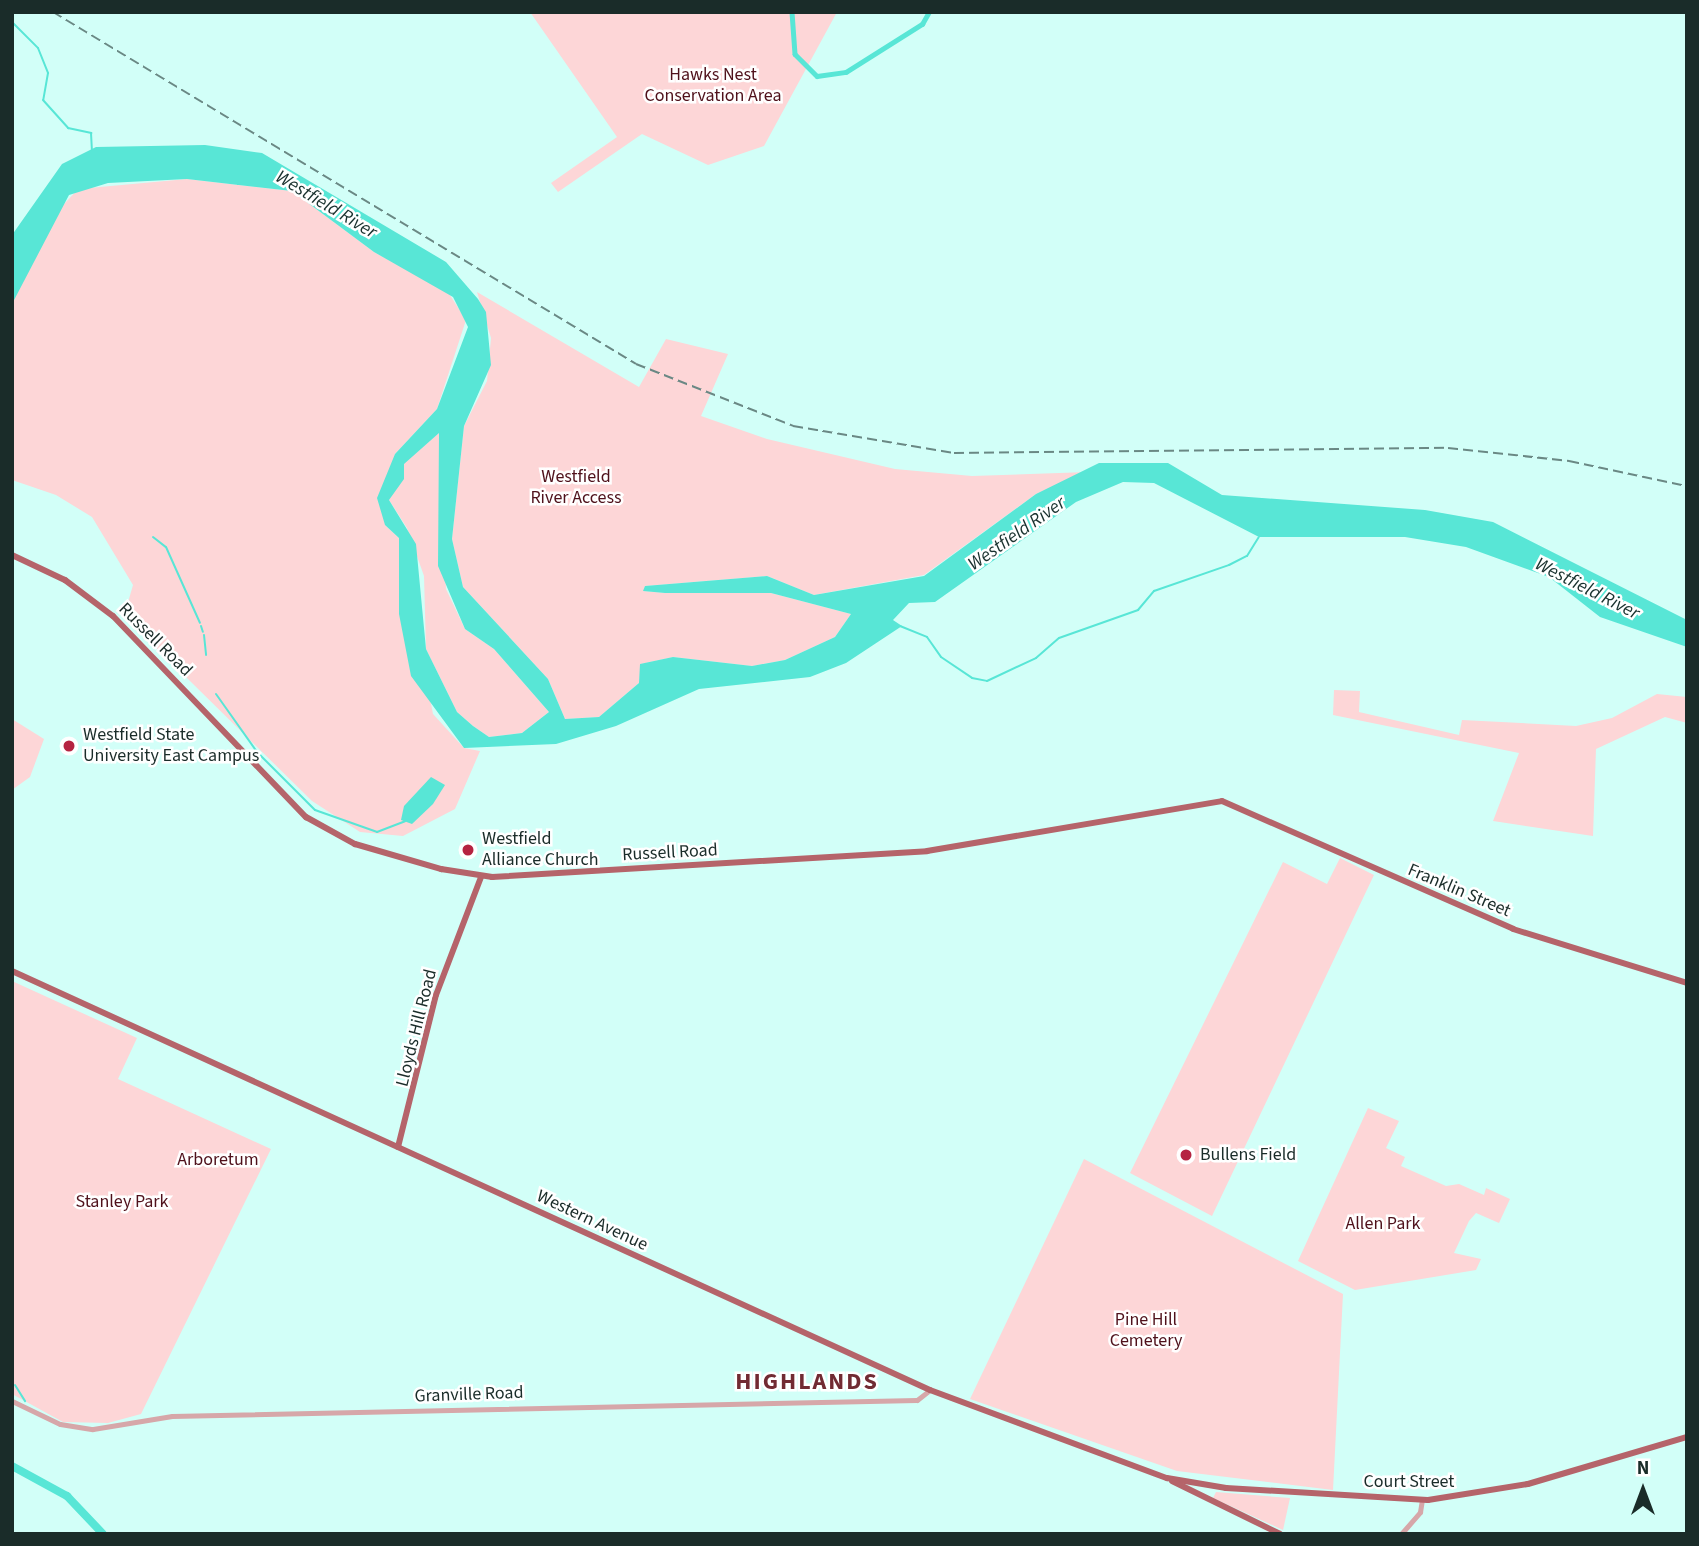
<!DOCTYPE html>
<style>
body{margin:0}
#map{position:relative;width:1699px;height:1546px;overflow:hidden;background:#d2fff8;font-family:"Source Sans 3",sans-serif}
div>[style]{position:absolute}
.green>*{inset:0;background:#fdd6d7}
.water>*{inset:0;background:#58e6d6}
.stream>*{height:2px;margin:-1px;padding:0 1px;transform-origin:1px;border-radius:1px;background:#58e6d6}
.canal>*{height:4.5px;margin:-2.25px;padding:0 2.25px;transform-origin:2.25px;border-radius:2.25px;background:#58e6d6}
.river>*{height:8px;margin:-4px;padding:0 4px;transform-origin:4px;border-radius:4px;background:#58e6d6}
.minor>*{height:5px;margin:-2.5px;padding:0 2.5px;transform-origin:2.5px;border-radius:2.5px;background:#d6a7a9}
.major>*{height:6px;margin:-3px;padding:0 3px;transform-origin:3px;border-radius:3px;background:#b5646a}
.rail>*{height:2px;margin-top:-1px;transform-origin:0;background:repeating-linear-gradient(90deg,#6a8884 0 10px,transparent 0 15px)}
.dots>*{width:19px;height:19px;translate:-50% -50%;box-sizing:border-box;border:4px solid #fff;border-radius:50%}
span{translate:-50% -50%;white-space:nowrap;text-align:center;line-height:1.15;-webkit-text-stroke:5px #fff;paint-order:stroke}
.park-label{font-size:18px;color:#4f111b}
.street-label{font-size:18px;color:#1a2c29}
.poi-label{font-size:18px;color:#1a2c29}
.left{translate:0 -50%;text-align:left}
.water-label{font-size:19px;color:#19312e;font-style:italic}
.district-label{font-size:24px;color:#712b33;font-weight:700;letter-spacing:2px}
.frame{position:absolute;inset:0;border:14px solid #1a2c29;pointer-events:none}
.north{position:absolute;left:1608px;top:1455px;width:70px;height:70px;-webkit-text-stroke:5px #fff;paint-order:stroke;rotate:0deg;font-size:19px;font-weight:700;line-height:28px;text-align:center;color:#1a2c29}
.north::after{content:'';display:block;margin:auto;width:24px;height:32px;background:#1a2c29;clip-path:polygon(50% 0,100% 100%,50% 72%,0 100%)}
</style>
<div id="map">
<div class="green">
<div style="clip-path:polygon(530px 12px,837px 12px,764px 146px,708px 165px,642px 134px,558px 192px,551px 183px,617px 137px)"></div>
<div style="clip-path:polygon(187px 179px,292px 191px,374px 252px,448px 292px,466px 320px,437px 409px,395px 454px,385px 525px,399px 538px,433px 714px,464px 748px,480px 751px,455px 809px,403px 836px,360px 832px,312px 801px,124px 616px,133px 585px,92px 517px,56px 495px,12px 480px,12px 304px,53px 216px,78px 189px)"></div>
<div style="clip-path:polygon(477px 292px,639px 387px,666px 339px,728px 354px,701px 416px,767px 439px,895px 469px,972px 476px,1088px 472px,1036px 494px,924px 575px,814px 595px,767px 576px,645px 586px,644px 591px,665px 593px,771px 593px,851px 614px,835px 637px,785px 660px,752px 666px,673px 657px,641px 664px,639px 683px,599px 717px,565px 719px,548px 679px,463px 587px,452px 539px,464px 426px,487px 381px,491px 338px)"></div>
<div style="clip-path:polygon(439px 433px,446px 589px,465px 629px,494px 649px,549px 712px,522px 733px,489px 737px,473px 726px,457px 712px,426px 649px,424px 576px,407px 528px,389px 500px,403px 464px)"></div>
<div style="clip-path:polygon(1334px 690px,1360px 691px,1359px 712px,1459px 735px,1462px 720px,1576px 726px,1612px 718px,1657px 694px,1687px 697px,1687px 723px,1665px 717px,1596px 749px,1593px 836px,1493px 821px,1519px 753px,1333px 715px)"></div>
<div style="clip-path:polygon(12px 719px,44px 739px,30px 777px,12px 790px)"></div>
<div style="clip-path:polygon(1340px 858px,1374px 875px,1212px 1216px,1130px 1173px,1283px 862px,1327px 884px)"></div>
<div style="clip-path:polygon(12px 981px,137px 1038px,118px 1079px,271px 1149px,141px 1414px,108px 1423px,63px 1422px,12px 1394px)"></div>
<div style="clip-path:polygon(1368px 1108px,1399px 1121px,1386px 1148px,1405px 1157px,1401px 1166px,1446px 1186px,1459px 1184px,1484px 1195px,1486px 1188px,1510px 1199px,1499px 1223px,1476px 1213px,1469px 1221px,1454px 1253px,1481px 1259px,1476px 1270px,1355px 1290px,1298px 1261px)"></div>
<div style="clip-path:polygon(1084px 1159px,1343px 1294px,1333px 1490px,1177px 1471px,970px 1399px)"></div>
<div style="clip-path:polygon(1216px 1492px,1290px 1498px,1283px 1530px,1213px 1498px)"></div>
</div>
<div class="water">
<div style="clip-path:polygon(evenodd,205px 145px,262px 153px,446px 262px,478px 299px,486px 312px,491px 365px,464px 426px,452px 539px,463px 587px,548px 679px,565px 719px,599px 717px,639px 683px,640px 664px,673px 657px,752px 666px,785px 660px,835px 637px,851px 614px,771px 593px,665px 593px,643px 591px,645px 586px,767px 576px,814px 595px,924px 576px,1036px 494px,1099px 463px,1168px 463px,1222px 495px,1425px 510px,1493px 522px,1687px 620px,1687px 647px,1600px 617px,1549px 577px,1466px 547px,1405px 537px,1259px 537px,1154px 483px,1123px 482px,1076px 502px,935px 602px,909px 603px,893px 620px,902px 626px,846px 663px,810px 677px,699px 689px,616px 726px,556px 744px,464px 748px,411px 676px,399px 614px,399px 538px,385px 525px,377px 498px,395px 454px,437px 409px,468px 327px,453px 297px,374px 252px,292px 191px,187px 179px,108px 183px,69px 195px,12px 304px,12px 235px,62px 164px,96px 147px,205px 145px,439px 433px,438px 566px,465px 629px,494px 649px,549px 712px,522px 733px,489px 737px,473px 726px,457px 712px,426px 649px,416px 544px,389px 500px,404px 479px,404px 464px,439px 433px)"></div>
<div style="clip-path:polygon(431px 777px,445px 785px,433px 804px,412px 824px,401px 820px,404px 806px)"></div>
</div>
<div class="stream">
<div style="left:12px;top:22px;width:37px;rotate:45deg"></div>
<div style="left:38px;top:48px;width:27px;rotate:68deg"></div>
<div style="left:48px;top:73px;width:27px;rotate:100deg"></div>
<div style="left:43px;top:100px;width:38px;rotate:48deg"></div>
<div style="left:68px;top:128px;width:24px;rotate:12deg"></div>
<div style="left:91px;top:133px;width:17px;rotate:87deg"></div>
<div style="left:153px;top:537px;width:16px;rotate:38deg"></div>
<div style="left:166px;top:547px;width:83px;rotate:65.9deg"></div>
<div style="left:201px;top:626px;width:6px;rotate:72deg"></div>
<div style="left:900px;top:626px;width:29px;rotate:22deg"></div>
<div style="left:927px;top:637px;width:24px;rotate:55deg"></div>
<div style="left:941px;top:657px;width:37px;rotate:34deg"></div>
<div style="left:972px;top:678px;width:15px;rotate:11deg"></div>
<div style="left:987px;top:681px;width:54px;rotate:-25.1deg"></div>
<div style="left:1036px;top:658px;width:30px;rotate:-41deg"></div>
<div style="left:1059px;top:638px;width:84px;rotate:-19.5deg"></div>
<div style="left:1138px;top:610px;width:25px;rotate:-50deg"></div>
<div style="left:1154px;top:591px;width:79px;rotate:-19.1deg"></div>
<div style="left:1229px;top:565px;width:20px;rotate:-27deg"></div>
<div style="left:1247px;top:556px;width:22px;rotate:-58deg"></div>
<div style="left:204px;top:635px;width:20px;rotate:84deg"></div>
<div style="left:216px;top:694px;width:71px;rotate:54.7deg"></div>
<div style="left:257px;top:752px;width:82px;rotate:45deg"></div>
<div style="left:315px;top:810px;width:66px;rotate:19.5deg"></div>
<div style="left:377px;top:832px;width:30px;rotate:-21deg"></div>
<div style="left:15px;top:1385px;width:19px;rotate:58deg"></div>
</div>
<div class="canal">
<div style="left:792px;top:12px;width:42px;rotate:85.9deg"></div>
<div style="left:795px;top:54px;width:31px;rotate:45deg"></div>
<div style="left:817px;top:76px;width:29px;rotate:-8deg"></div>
<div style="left:846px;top:72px;width:90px;rotate:-32.3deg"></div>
<div style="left:922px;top:24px;width:14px;rotate:-60deg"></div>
</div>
<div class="river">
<div style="left:12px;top:1466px;width:63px;rotate:28.6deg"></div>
<div style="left:67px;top:1496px;width:52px;rotate:46.5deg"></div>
</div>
<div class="minor">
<div style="left:12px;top:1401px;width:53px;rotate:25.6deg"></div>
<div style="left:60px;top:1424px;width:33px;rotate:9deg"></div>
<div style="left:93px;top:1429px;width:80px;rotate:-9.3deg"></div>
<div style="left:172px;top:1416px;width:745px;rotate:-1.23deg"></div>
<div style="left:917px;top:1400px;width:16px;rotate:-38deg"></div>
<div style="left:1401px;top:1534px;width:29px;rotate:-49deg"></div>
<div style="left:1420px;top:1512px;width:12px;rotate:-81deg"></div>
</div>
<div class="major">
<div style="left:12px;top:555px;width:59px;rotate:25.3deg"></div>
<div style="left:65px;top:580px;width:60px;rotate:36.9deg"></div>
<div style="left:113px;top:616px;width:279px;rotate:46.2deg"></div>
<div style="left:306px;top:817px;width:56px;rotate:28.9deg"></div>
<div style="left:355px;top:844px;width:90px;rotate:16.2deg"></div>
<div style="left:441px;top:869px;width:52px;rotate:8.9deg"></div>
<div style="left:492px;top:877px;width:436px;rotate:-3.4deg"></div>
<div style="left:927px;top:851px;width:299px;rotate:-9.6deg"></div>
<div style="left:1222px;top:801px;width:318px;rotate:23.7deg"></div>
<div style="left:1513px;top:929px;width:182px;rotate:17.2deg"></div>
<div style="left:12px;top:971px;width:1009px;rotate:24.53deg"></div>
<div style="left:930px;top:1390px;width:253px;rotate:20.4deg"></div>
<div style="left:1167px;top:1478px;width:60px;rotate:9.6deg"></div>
<div style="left:1226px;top:1488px;width:202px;rotate:3.4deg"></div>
<div style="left:1428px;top:1500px;width:101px;rotate:-9.1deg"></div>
<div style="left:1528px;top:1484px;width:166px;rotate:-16.5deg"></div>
<div style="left:398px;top:1147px;width:157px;rotate:-76deg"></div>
<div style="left:436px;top:995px;width:126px;rotate:-69.1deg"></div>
<div style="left:1172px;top:1481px;width:120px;rotate:26.1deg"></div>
</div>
<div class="rail">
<div style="left:53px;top:12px;width:681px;rotate:31.12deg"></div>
<div style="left:636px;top:364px;width:169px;rotate:21.5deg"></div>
<div style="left:793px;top:426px;width:163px;rotate:9.5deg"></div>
<div style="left:954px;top:453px;width:494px;rotate:-0.6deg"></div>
<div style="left:1448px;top:448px;width:122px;rotate:6.1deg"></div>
<div style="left:1569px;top:461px;width:121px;rotate:12deg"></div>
</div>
<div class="dots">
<div style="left:69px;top:746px;background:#b52341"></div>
<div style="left:468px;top:850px;background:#b52341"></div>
<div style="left:1186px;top:1155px;background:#b52341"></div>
</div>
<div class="park-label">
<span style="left:713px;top:86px">Hawks Nest<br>Conservation Area</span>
<span style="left:576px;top:488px">Westfield<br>River Access</span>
<span style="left:218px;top:1160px">Arboretum</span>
<span style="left:122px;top:1202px">Stanley Park</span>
<span style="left:1383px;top:1224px">Allen Park</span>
<span style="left:1146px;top:1331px">Pine Hill<br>Cemetery</span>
</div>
<div class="street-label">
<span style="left:155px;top:640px;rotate:45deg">Russell Road</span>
<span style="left:670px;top:853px;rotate:-3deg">Russell Road</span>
<span style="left:1459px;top:891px;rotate:23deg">Franklin Street</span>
<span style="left:417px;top:1028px;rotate:-76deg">Lloyds Hill Road</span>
<span style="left:592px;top:1221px;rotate:25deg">Western Avenue</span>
<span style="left:469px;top:1395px;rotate:-2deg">Granville Road</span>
<span style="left:1409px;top:1482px">Court Street</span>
</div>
<div class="poi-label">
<span class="left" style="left:83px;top:746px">Westfield State<br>University East Campus</span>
<span class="left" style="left:482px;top:850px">Westfield<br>Alliance Church</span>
<span class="left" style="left:1200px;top:1155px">Bullens Field</span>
</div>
<div class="water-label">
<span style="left:326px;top:205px;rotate:31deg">Westfield River</span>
<span style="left:1017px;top:534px;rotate:-35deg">Westfield River</span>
<span style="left:1587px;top:589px;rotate:27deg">Westfield River</span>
</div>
<div class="district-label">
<span style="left:807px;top:1382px">HIGHLANDS</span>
</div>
<div class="frame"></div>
<div class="north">N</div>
</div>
